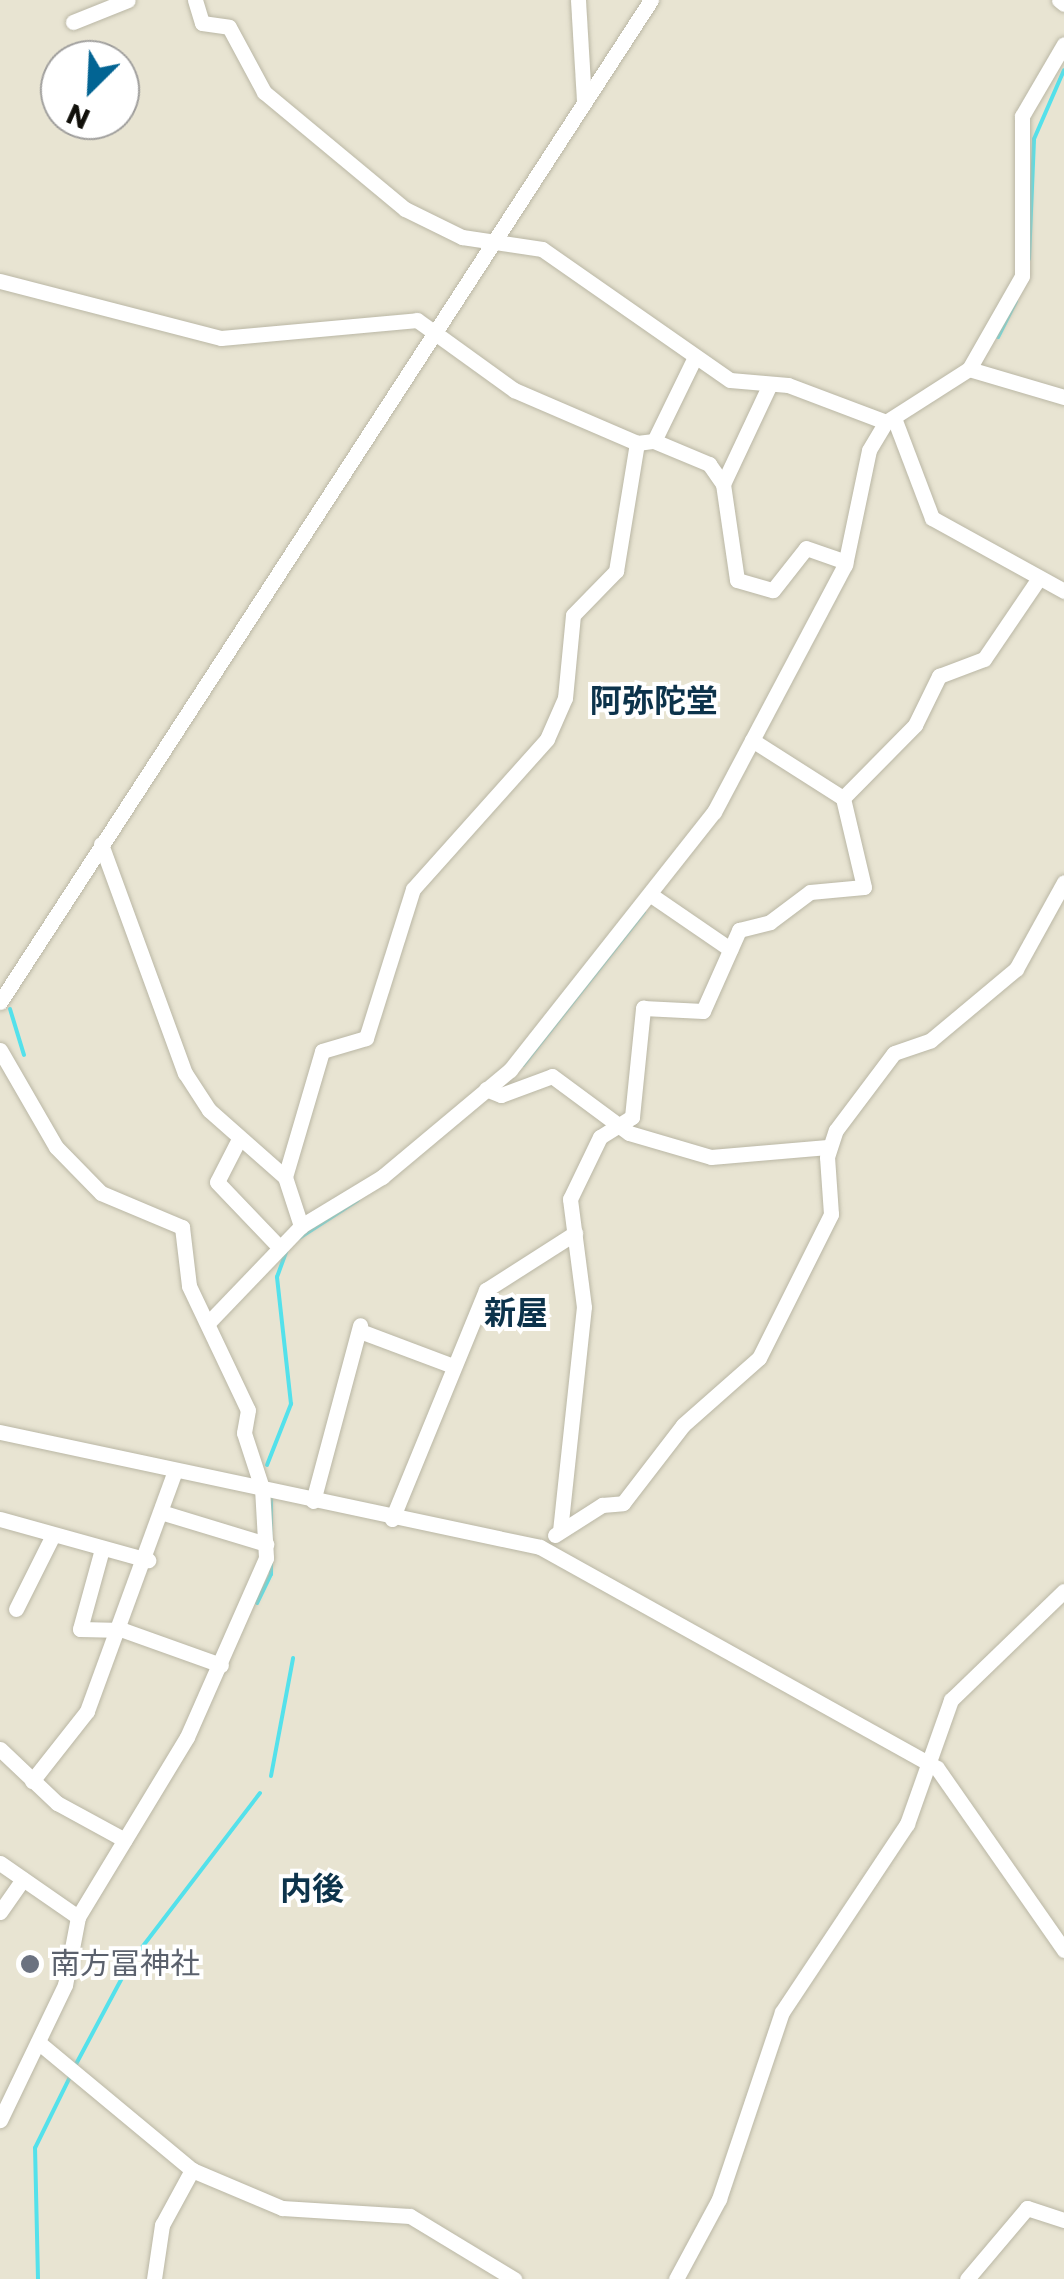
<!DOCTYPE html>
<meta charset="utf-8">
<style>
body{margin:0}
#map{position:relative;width:1064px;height:2279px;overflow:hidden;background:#e8e4d2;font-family:Poppins,"Noto Sans JP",sans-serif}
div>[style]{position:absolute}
.stream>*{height:4px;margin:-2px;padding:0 2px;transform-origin:2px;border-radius:2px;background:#54e1eb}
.roads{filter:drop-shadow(0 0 2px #bab7a5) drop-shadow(0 0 2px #bab7a5)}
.minor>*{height:15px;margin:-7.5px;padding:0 7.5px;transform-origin:7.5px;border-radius:7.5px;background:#fff}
.dots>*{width:28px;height:28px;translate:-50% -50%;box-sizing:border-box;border:5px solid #fff;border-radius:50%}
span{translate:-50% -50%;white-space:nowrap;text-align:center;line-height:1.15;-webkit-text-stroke:8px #fff;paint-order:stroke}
.worship-label{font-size:30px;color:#5b616d}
.left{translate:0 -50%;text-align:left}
.neighbourhood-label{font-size:32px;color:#0c334b;font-weight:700}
.north{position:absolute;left:40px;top:40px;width:100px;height:100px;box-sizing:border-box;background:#fff;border:2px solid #a09f9d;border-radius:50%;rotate:204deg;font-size:28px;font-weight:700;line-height:40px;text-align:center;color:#11100a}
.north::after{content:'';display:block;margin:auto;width:35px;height:45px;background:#026493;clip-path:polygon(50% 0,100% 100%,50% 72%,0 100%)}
</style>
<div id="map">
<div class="stream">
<div style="left:1029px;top:259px;width:120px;rotate:-87.6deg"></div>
<div style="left:1034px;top:139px;width:75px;rotate:-66.5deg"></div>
<div style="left:998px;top:337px;width:40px;rotate:-63.4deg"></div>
<div style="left:10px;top:1009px;width:48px;rotate:73.1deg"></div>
<div style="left:523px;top:1065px;width:195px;rotate:-51.7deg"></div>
<div style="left:299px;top:1238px;width:70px;rotate:-32.8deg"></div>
<div style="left:267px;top:1465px;width:66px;rotate:-68.5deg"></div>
<div style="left:291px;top:1404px;width:128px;rotate:-96.3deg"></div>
<div style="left:277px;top:1277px;width:27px;rotate:-70deg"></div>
<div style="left:257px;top:1603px;width:32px;rotate:-64deg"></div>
<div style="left:271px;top:1574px;width:75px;rotate:-90deg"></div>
<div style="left:271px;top:1776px;width:120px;rotate:-79.4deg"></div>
<div style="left:75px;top:2066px;width:117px;rotate:-61.9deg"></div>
<div style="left:130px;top:1963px;width:214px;rotate:-52.6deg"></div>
<div style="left:38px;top:2279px;width:131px;rotate:-91.3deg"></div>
<div style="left:35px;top:2148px;width:79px;rotate:-63.8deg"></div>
</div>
<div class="roads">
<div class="minor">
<div style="left:195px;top:0;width:24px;rotate:73deg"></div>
<div style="left:202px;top:23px;width:27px;rotate:8deg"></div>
<div style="left:229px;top:27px;width:74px;rotate:61.7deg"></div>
<div style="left:264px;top:92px;width:183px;rotate:39.7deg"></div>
<div style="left:405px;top:209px;width:64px;rotate:26.2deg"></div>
<div style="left:462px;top:237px;width:81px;rotate:8.5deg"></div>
<div style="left:542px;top:249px;width:229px;rotate:34.9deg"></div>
<div style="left:730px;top:380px;width:58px;rotate:4.9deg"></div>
<div style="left:788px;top:385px;width:105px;rotate:20.7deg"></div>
<div style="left:578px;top:0;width:102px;rotate:86.6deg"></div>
<div style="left:1059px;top:0;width:6px;rotate:39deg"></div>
<div style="left:73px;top:22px;width:59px;rotate:-21.8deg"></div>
<div style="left:0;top:281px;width:228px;rotate:14.5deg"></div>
<div style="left:221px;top:338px;width:197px;rotate:-5.2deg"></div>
<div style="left:417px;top:320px;width:120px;rotate:35.8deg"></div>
<div style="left:514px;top:390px;width:134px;rotate:23.3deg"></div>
<div style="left:637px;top:443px;width:17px;rotate:-7deg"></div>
<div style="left:654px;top:441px;width:89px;rotate:-64deg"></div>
<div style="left:969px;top:369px;width:99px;rotate:16.4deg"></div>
<div style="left:894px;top:418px;width:107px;rotate:69.2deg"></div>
<div style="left:932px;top:518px;width:151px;rotate:28.9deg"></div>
<div style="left:654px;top:441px;width:60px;rotate:22.7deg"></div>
<div style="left:709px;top:464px;width:24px;rotate:55deg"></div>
<div style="left:723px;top:484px;width:110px;rotate:-64.8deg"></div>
<div style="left:723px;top:484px;width:97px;rotate:81.7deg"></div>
<div style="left:737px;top:580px;width:37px;rotate:16deg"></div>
<div style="left:773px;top:590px;width:53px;rotate:-51.8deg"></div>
<div style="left:806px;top:548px;width:42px;rotate:19.3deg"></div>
<div style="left:843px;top:798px;width:103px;rotate:-45.4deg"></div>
<div style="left:915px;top:725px;width:55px;rotate:-63.9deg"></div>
<div style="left:939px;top:676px;width:48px;rotate:-20.7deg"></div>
<div style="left:984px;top:659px;width:98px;rotate:-55.8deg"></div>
<div style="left:101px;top:844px;width:244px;rotate:69.9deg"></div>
<div style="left:185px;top:1073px;width:44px;rotate:57deg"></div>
<div style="left:209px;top:1110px;width:101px;rotate:41.4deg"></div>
<div style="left:285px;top:1177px;width:52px;rotate:71.9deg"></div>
<div style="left:651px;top:895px;width:96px;rotate:34.4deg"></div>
<div style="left:0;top:1002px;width:1195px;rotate:-56.99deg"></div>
<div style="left:0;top:1050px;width:112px;rotate:60deg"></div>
<div style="left:56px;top:1147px;width:64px;rotate:45.6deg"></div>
<div style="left:101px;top:1193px;width:88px;rotate:22.8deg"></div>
<div style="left:182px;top:1227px;width:59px;rotate:83.2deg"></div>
<div style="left:189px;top:1286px;width:137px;rotate:64.6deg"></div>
<div style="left:248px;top:1410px;width:23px;rotate:100deg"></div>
<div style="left:244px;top:1433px;width:58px;rotate:71.9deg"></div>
<div style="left:262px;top:1488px;width:70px;rotate:86.7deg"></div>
<div style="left:266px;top:1558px;width:196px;rotate:113.8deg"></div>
<div style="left:187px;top:1737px;width:210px;rotate:121.2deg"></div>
<div style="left:78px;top:1917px;width:69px;rotate:100.8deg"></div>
<div style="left:65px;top:1985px;width:150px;rotate:115.7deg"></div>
<div style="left:486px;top:1089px;width:16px;rotate:22deg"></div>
<div style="left:501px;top:1095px;width:54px;rotate:-20.4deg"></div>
<div style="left:552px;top:1076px;width:96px;rotate:36.5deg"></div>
<div style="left:629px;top:1133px;width:85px;rotate:16.3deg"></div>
<div style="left:711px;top:1157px;width:117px;rotate:-4.9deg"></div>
<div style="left:239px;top:1139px;width:48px;rotate:117.1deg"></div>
<div style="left:217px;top:1182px;width:91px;rotate:46.3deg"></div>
<div style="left:285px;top:1177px;width:131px;rotate:-73.6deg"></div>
<div style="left:322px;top:1051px;width:46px;rotate:-16.5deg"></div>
<div style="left:366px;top:1038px;width:156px;rotate:-72.5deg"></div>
<div style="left:413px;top:889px;width:201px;rotate:-48.2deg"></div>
<div style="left:547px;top:739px;width:45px;rotate:-66.3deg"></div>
<div style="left:565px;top:698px;width:83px;rotate:-84.5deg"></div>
<div style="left:573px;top:615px;width:62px;rotate:-45.7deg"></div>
<div style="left:616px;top:571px;width:130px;rotate:-80.7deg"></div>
<div style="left:209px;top:1322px;width:133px;rotate:-46.2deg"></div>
<div style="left:301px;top:1226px;width:95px;rotate:-31.2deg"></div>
<div style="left:382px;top:1177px;width:167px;rotate:-39.9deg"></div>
<div style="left:510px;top:1070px;width:329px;rotate:-51.7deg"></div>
<div style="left:714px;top:812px;width:280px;rotate:-62.1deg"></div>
<div style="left:845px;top:565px;width:117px;rotate:-78.2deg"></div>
<div style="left:869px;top:450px;width:33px;rotate:-59deg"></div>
<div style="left:886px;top:422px;width:98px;rotate:-32.6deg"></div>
<div style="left:969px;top:369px;width:107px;rotate:-60.3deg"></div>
<div style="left:1022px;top:276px;width:160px;rotate:-90deg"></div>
<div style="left:1022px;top:116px;width:83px;rotate:-59.7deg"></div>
<div style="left:360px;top:1331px;width:99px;rotate:20.6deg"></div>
<div style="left:0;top:1432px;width:552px;rotate:12.02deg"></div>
<div style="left:540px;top:1547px;width:454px;rotate:29.1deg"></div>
<div style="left:937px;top:1768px;width:222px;rotate:55.1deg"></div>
<div style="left:313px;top:1501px;width:182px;rotate:-75deg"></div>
<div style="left:164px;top:1513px;width:107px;rotate:16.9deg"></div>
<div style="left:0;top:1519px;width:154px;rotate:15.5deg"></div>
<div style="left:392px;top:1519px;width:248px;rotate:-67.7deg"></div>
<div style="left:486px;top:1290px;width:106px;rotate:-32.6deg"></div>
<div style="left:560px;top:1531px;width:225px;rotate:-83.9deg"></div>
<div style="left:584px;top:1307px;width:109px;rotate:-97.4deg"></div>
<div style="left:570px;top:1199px;width:69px;rotate:-64.2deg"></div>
<div style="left:600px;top:1137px;width:38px;rotate:-32deg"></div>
<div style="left:632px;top:1117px;width:110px;rotate:-84.2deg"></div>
<div style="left:643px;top:1008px;width:60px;rotate:2.9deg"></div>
<div style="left:703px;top:1011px;width:89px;rotate:-66deg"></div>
<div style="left:739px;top:930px;width:32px;rotate:-14deg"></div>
<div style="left:770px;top:922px;width:50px;rotate:-36.9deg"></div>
<div style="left:810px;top:892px;width:54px;rotate:-5.3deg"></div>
<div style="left:864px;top:887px;width:91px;rotate:-103.3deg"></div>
<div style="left:843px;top:798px;width:108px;rotate:-147.5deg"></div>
<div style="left:555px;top:1535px;width:56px;rotate:-32.6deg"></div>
<div style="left:602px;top:1505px;width:21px;rotate:-5deg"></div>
<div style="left:623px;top:1503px;width:98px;rotate:-52.4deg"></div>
<div style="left:683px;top:1425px;width:101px;rotate:-41.4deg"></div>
<div style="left:759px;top:1358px;width:161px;rotate:-63.4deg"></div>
<div style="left:831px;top:1214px;width:57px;rotate:-94deg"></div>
<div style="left:827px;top:1157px;width:28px;rotate:-72deg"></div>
<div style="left:836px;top:1130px;width:96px;rotate:-53deg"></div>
<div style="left:894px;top:1053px;width:39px;rotate:-19deg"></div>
<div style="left:931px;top:1040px;width:111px;rotate:-39.9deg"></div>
<div style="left:1016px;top:969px;width:99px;rotate:-61.1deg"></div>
<div style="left:102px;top:1549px;width:83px;rotate:105.4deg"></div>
<div style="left:80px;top:1629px;width:43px;rotate:1.3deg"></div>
<div style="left:123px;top:1630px;width:104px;rotate:19.7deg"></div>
<div style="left:16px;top:1609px;width:80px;rotate:-63.4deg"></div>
<div style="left:0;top:1749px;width:79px;rotate:43.5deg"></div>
<div style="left:57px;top:1803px;width:77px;rotate:28.6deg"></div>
<div style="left:32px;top:1781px;width:89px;rotate:-51.8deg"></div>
<div style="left:87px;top:1711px;width:256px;rotate:-69.9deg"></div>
<div style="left:0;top:1863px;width:95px;rotate:34.7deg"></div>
<div style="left:0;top:1912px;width:40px;rotate:-55.1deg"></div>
<div style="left:38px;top:2042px;width:200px;rotate:39.7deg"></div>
<div style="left:192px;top:2170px;width:98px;rotate:22.9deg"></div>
<div style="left:282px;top:2208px;width:128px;rotate:3.6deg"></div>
<div style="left:410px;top:2216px;width:122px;rotate:31.2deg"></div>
<div style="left:154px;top:2279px;width:55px;rotate:-81.6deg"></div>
<div style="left:162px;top:2225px;width:63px;rotate:-61.4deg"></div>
<div style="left:676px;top:2279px;width:91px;rotate:-61.7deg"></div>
<div style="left:719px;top:2199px;width:197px;rotate:-71.4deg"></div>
<div style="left:782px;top:2012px;width:226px;rotate:-56.4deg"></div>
<div style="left:907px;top:1824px;width:132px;rotate:-70.5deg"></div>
<div style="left:951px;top:1700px;width:157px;rotate:-44deg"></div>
<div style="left:967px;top:2279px;width:93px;rotate:-49.8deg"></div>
<div style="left:1027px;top:2208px;width:39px;rotate:18deg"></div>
</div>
</div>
<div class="dots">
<div style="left:30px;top:1964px;background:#6b7280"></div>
</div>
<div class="worship-label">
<span class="left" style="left:50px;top:1964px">南方冨神社</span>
</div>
<div class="neighbourhood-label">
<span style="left:654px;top:701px">阿弥陀堂</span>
<span style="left:516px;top:1313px">新屋</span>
<span style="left:312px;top:1889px">内後</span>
</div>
<div class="north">N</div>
</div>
